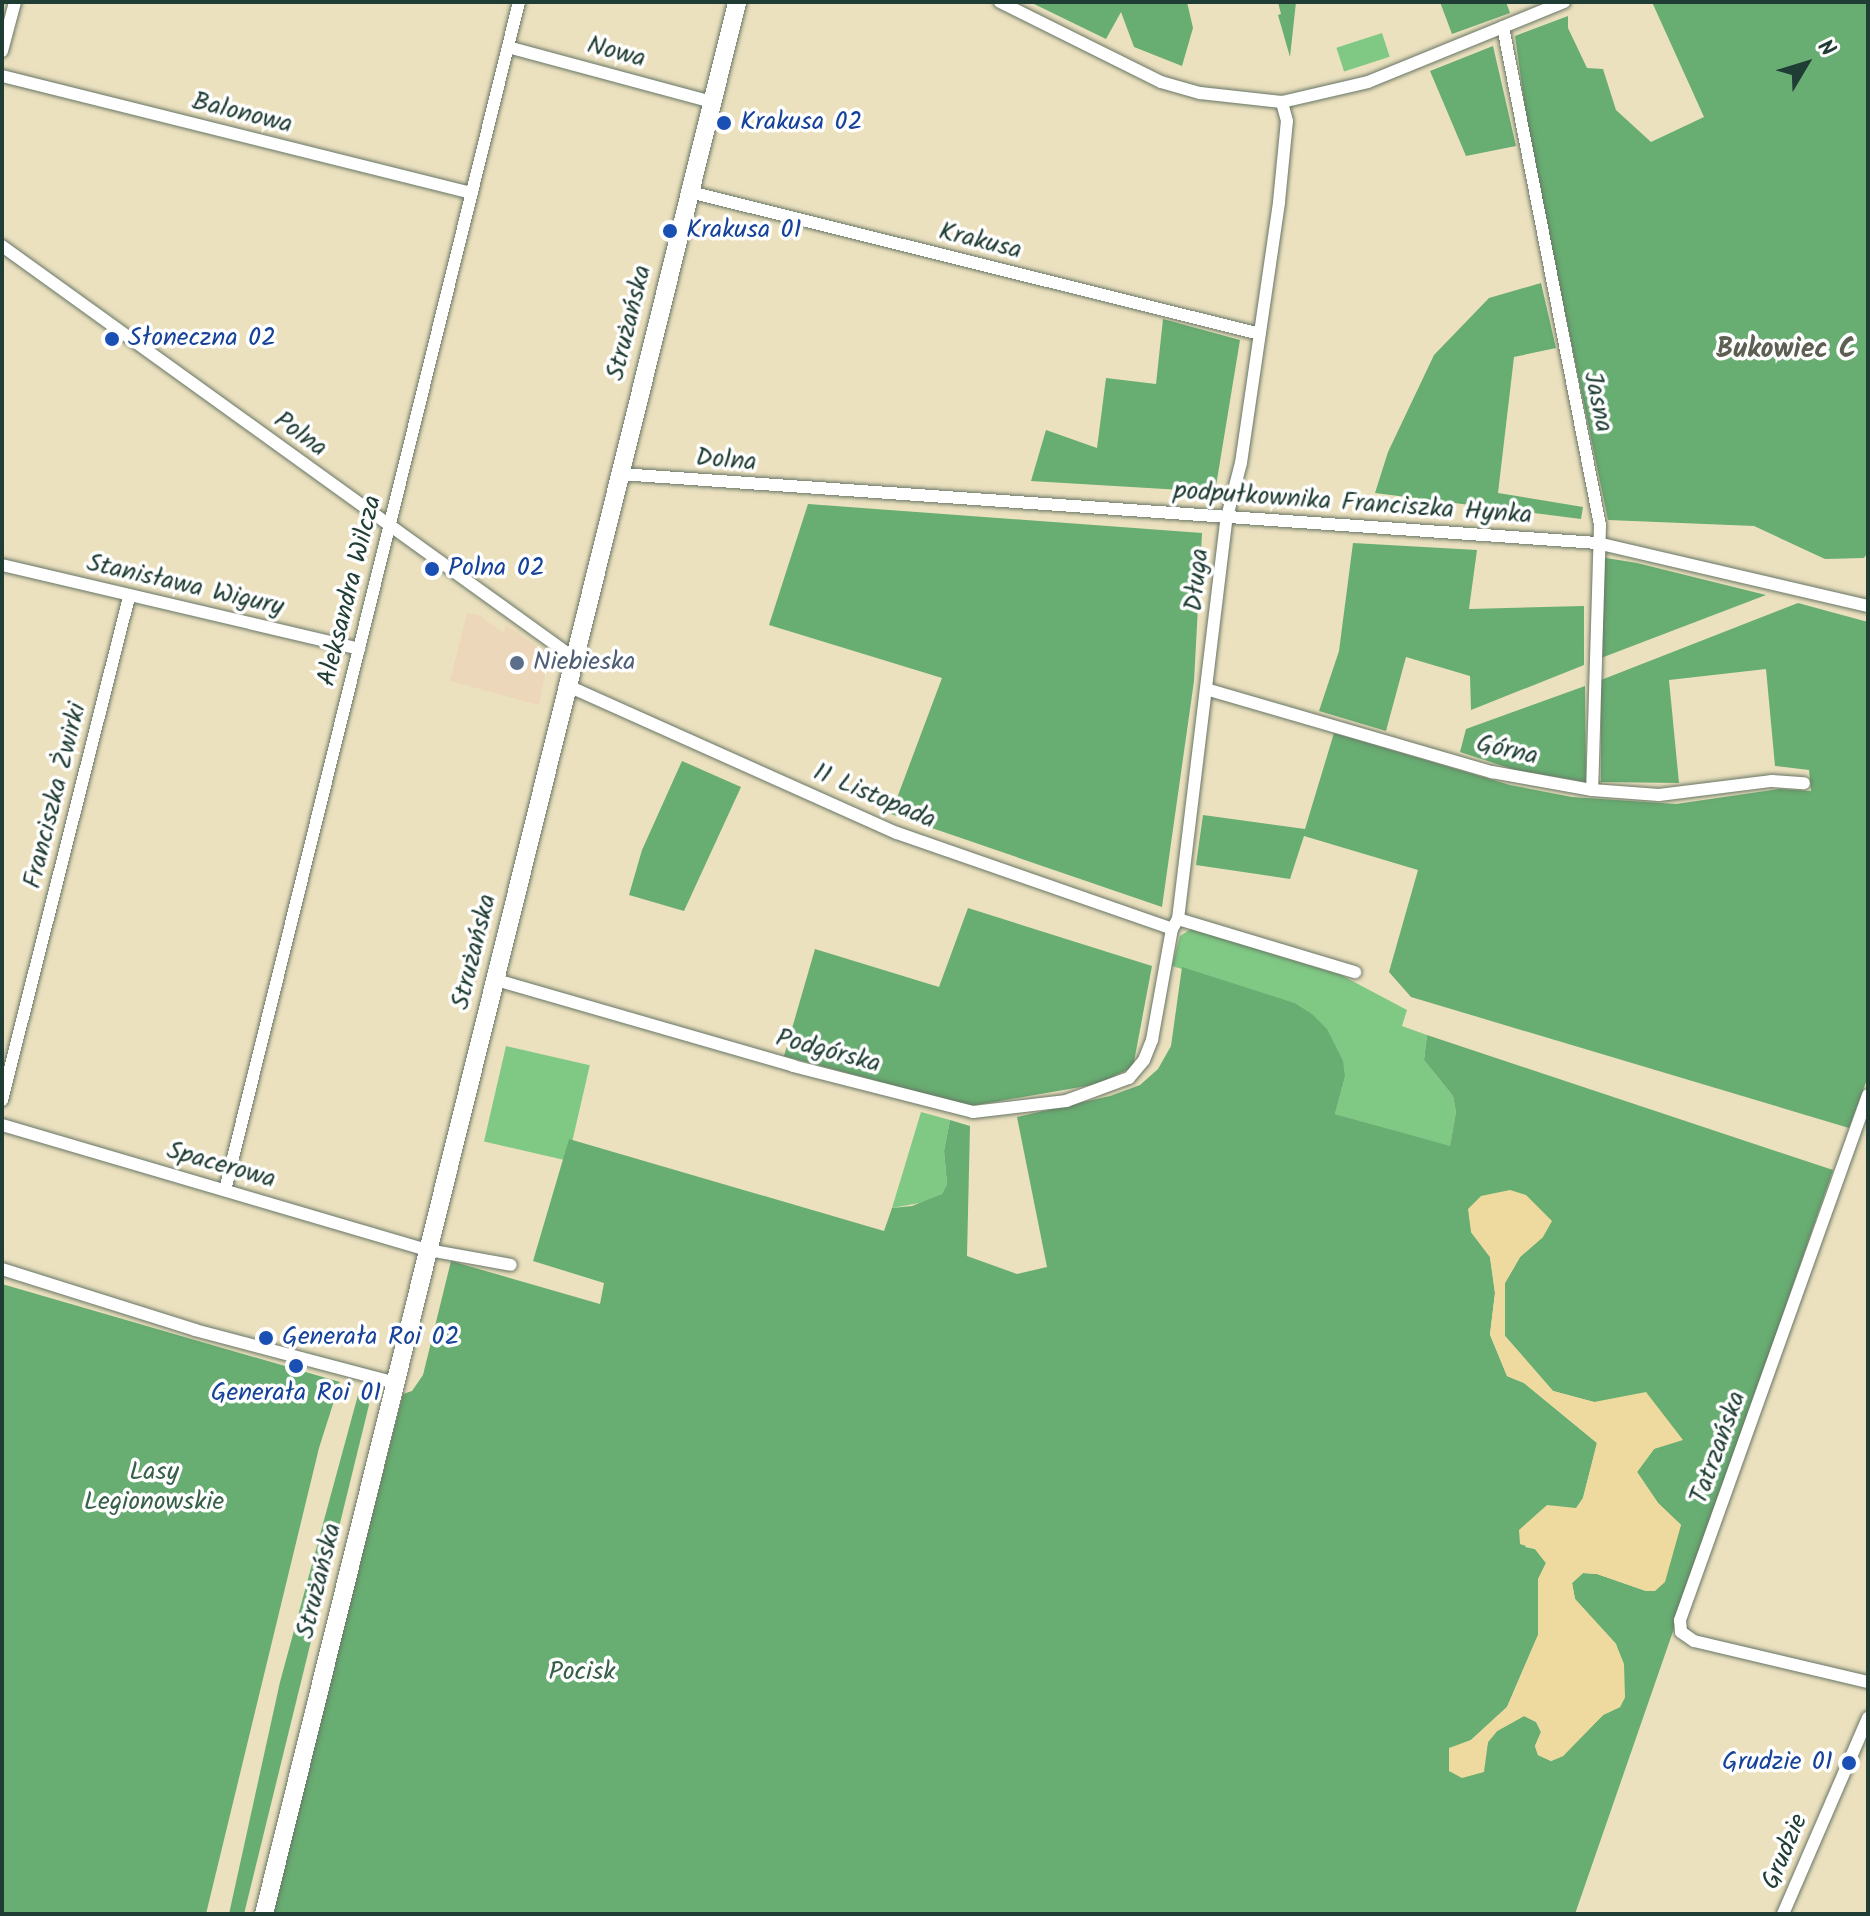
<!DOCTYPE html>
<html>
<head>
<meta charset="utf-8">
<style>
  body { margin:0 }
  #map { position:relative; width:1870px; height:1916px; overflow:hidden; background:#ece1bf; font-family:Kalam,sans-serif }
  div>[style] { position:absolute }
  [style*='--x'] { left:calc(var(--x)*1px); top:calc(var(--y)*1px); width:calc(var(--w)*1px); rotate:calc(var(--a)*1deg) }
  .built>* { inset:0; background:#ecd7ba }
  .green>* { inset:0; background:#80c985; transform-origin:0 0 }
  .forest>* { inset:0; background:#68ad72 }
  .sand>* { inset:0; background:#eeda9e }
  .roads { filter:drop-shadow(0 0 2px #677665) drop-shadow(0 0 2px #677665) }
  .street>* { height:12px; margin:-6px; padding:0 6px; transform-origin:6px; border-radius:6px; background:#fff }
  .secondary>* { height:18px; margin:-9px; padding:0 9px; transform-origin:9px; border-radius:9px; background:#fff }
  .dots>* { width:22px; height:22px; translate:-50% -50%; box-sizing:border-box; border:4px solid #fff; border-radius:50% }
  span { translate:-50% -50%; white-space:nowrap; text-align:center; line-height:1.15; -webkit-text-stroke:7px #fff; paint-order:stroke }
  .street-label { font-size:26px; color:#1f3d34 }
  .transit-label { font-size:26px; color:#164399 }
  .left { translate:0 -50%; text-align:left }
  .right { translate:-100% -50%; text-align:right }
  .service-label { font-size:26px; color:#4e5e75 }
  .park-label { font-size:26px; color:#376048 }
  .neighbourhood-label { font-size:28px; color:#5d5f52; font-weight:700 }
  .frame { position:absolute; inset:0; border:4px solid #1f3d34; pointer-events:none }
  .north { position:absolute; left:1766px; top:24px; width:80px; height:80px; -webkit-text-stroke:6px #fff; paint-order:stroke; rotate:52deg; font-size:22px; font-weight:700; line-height:32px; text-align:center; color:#1f3d34 }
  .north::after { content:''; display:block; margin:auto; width:28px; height:36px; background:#1f3d34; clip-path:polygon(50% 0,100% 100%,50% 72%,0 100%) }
</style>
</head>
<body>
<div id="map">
  <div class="built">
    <i style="clip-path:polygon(467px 613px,479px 615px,503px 633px,506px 625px,549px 655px,539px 705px,450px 681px)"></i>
  </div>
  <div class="green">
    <i style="left:1382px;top:33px;width:25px;height:48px;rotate:72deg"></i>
    <i style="clip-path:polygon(1191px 929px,1341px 975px,1407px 1010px,1402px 1026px,1427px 1035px,1424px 1060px,1453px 1096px,1456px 1112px,1450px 1147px,1335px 1114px,1345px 1077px,1311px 1013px,1295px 1003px,1172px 966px,1180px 936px)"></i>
    <i style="left:506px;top:1046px;width:86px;height:98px;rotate:13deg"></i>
    <i style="clip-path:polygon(921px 1112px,950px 1120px,944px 1151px,947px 1184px,942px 1194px,925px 1202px,892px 1208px)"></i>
  </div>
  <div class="forest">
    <i style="clip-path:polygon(1030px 2px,1187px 2px,1193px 28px,1182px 66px,1134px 47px,1121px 12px,1106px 39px)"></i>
    <i style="clip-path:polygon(1278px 2px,1296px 2px,1290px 57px,1278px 15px,1281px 14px)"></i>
    <i style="clip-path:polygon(1440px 2px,1506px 2px,1510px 13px,1452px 34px)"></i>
    <i style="clip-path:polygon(1652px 2px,1868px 2px,1868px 552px,1864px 558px,1825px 559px,1754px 526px,1608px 520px,1530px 143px,1515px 36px,1568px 16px,1568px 28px,1587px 68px,1603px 69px,1616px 110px,1651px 142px,1704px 117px)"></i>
    <i style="clip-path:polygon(1493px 46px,1516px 146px,1466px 156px,1430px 71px)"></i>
    <i style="clip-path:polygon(1541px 283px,1556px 348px,1514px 357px,1498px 493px,1583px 507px,1581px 519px,1375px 493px,1388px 452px,1434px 355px,1489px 298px)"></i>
    <i style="clip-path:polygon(1163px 319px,1240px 340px,1215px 492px,1031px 481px,1046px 430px,1097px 448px,1106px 378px,1156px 384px)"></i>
    <i style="clip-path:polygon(808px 504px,1202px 533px,1194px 681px,1162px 907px,891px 814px,942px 678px,769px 625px)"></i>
    <i style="clip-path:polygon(1353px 543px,1477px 550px,1469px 609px,1584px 606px,1584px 665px,1471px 710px,1470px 676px,1406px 657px,1386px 731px,1319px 711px,1339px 651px)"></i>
    <i style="clip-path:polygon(1600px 557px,1637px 563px,1766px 595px,1601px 658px)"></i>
    <i style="clip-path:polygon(1798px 603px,1868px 622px,1868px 1077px,1849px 1128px,1411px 997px,1389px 972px,1418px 870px,1304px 836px,1290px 879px,1196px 865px,1203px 815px,1305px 829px,1334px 733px,1510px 785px,1572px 797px,1676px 804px,1779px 789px,1811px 791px,1809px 770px,1775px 766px,1766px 669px,1669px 680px,1679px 783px,1601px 782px,1601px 680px)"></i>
    <i style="clip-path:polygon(1585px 686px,1586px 782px,1515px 770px,1460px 752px,1466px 729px)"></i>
    <i style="clip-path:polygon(682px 761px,741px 787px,684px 911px,629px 895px,642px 850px)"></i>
    <i style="clip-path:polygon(968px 908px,1152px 966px,1133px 1067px,1098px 1084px,971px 1106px,784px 1056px,815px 949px,939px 987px)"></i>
    <i style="clip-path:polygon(evenodd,1182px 967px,1295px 1003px,1311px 1013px,1327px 1029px,1343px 1061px,1345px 1077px,1335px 1114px,1450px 1146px,1456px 1112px,1453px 1096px,1424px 1060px,1427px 1035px,1833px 1170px,1575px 1914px,271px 1914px,403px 1394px,412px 1391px,423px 1375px,451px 1261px,600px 1304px,604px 1283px,533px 1261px,569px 1139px,884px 1231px,892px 1208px,912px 1206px,942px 1194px,947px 1184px,944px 1151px,950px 1120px,970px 1126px,967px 1256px,1017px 1274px,1047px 1267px,1017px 1117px,1110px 1096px,1140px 1085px,1158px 1069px,1171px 1046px,1182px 967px,1471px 1232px,1543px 1237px,1520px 1257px,1505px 1283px,1505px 1336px,1553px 1391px,1594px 1402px,1654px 1449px,1637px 1472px,1658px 1503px,1681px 1525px,1646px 1591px,1597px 1574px,1583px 1573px,1572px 1583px,1575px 1599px,1616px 1644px,1625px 1697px,1620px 1707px,1603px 1715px,1563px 1756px,1551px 1761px,1538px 1755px,1535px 1746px,1541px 1732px,1536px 1722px,1524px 1716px,1497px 1731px,1488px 1742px,1484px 1758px,1449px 1749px,1471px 1740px,1507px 1707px,1538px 1635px,1538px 1580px,1546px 1563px,1535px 1549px,1525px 1547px,1562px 1507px,1576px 1509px,1583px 1498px,1597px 1443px,1524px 1383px,1507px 1376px,1490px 1335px,1495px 1293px,1490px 1257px,1471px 1232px)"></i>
    <i style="clip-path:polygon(2px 1284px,340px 1382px,319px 1448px,206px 1914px,2px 1914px)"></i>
    <i style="clip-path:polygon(358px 1395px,366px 1396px,369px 1405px,244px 1914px,229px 1914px,280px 1682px)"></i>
  </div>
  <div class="sand">
    <i style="clip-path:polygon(1510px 1190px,1526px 1195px,1552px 1221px,1543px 1237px,1520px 1257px,1505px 1283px,1505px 1336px,1553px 1391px,1594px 1402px,1646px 1392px,1683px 1440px,1654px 1449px,1637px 1472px,1658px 1503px,1681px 1525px,1665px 1582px,1655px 1591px,1646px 1591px,1597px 1574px,1583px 1573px,1572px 1583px,1575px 1599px,1616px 1644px,1624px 1664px,1625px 1697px,1620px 1707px,1603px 1715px,1563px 1756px,1551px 1761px,1538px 1755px,1535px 1746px,1541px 1732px,1537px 1722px,1524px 1716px,1497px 1731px,1488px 1742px,1484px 1772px,1462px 1778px,1449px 1771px,1449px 1748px,1471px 1740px,1507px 1707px,1538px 1635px,1538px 1579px,1546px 1563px,1535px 1549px,1520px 1544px,1519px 1530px,1547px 1505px,1576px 1508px,1583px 1498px,1597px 1443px,1524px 1383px,1507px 1376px,1490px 1334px,1495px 1293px,1490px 1257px,1471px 1232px,1468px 1209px,1481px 1196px)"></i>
  </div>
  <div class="roads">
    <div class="street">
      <i style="--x:1000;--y:2;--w:180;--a:26.4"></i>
      <i style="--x:1161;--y:82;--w:41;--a:15.8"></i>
      <i style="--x:1200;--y:93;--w:82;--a:6.3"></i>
      <i style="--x:1282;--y:102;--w:88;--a:-13.1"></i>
      <i style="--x:1368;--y:82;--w:212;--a:-22.2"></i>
      <i style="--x:1503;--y:27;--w:507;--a:78.98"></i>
      <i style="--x:1600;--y:525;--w:265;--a:91.7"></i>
      <i style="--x:508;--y:47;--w:211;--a:15.1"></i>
      <i style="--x:2;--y:51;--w:51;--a:-75.1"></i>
      <i style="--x:2;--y:76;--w:484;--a:14"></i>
      <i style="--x:690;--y:192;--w:587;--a:13.99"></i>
      <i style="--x:2;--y:246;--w:705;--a:35.76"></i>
      <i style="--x:620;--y:474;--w:979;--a:4.04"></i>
      <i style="--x:1597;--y:543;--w:278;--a:13.1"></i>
      <i style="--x:2;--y:565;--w:367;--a:13.2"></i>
      <i style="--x:568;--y:686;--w:360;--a:24.1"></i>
      <i style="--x:897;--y:833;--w:291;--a:19.2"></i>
      <i style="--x:1209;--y:690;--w:295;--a:16.2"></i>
      <i style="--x:1492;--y:772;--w:102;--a:10.2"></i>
      <i style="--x:1592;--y:790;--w:67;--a:4.3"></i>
      <i style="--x:1659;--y:795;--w:114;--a:-7.1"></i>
      <i style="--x:1772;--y:781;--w:32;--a:4"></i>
      <i style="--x:1178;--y:919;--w:185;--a:16.7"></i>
      <i style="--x:496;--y:980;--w:309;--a:16.1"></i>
      <i style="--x:793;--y:1066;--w:186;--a:14.3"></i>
      <i style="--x:973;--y:1112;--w:94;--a:-6.7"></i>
      <i style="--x:1066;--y:1101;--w:67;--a:-20.1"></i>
      <i style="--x:1129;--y:1078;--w:23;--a:-50"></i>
      <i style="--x:1144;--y:1060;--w:22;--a:-68"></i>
      <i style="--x:1152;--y:1040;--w:113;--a:-79.8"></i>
      <i style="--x:1172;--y:929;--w:12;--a:-59"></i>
      <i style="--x:1178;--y:919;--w:405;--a:-83.1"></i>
      <i style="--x:1227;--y:517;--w:56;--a:-75.5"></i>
      <i style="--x:1241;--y:463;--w:264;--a:-81.7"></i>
      <i style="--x:1279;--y:202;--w:81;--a:-84.4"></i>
      <i style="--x:1287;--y:121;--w:20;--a:-105"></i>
      <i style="--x:1868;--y:1095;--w:558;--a:109.7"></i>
      <i style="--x:1680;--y:1620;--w:12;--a:85"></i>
      <i style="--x:1681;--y:1632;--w:16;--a:35"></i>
      <i style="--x:1694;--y:1641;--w:179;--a:13.3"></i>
      <i style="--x:2;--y:1100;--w:519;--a:-75.83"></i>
      <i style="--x:2;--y:1125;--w:444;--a:16.4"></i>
      <i style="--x:428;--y:1250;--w:84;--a:10.2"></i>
      <i style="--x:225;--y:1190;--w:1224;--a:-76.1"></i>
      <i style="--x:2;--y:1269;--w:202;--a:17.5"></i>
      <i style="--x:195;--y:1330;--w:208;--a:14.8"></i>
      <i style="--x:1783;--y:1914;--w:214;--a:-66.6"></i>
    </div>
    <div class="secondary">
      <i style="--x:264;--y:1914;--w:1970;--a:-76.1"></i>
    </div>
  </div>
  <div class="dots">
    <i style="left:724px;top:123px;background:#1a4fb4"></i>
    <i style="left:670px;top:231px;background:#1a4fb4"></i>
    <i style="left:112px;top:339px;background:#1a4fb4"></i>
    <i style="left:432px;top:569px;background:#1a4fb4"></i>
    <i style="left:517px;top:663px;background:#5c6f8a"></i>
    <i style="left:266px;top:1338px;background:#1a4fb4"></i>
    <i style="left:296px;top:1366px;background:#1a4fb4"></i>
    <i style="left:1849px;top:1763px;background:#1a4fb4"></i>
  </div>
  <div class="street-label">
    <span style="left:616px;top:53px;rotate:15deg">Nowa</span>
    <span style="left:242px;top:114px;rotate:14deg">Balonowa</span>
    <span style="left:980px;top:242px;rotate:14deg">Krakusa</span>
    <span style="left:630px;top:323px;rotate:-76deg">Strużańska</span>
    <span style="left:1597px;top:402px;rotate:78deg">Jasna</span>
    <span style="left:300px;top:435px;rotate:36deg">Polna</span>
    <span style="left:726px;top:461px;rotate:5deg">Dolna</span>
    <span style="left:1353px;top:504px;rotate:4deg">podpułkownika Franciszka Hynka</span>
    <span style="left:1198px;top:580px;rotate:-84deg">Długa</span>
    <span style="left:185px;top:586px;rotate:13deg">Stanisława Wigury</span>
    <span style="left:351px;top:591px;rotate:-76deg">Aleksandra Wilcza</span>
    <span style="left:1507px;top:751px;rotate:13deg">Górna</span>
    <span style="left:56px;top:796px;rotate:-76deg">Franciszka Żwirki</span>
    <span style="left:874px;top:797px;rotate:23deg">11 Listopada</span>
    <span style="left:475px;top:952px;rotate:-76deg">Strużańska</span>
    <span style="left:828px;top:1052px;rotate:15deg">Podgórska</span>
    <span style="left:221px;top:1166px;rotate:16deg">Spacerowa</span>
    <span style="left:1719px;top:1448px;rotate:-70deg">Tatrzańska</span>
    <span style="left:320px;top:1581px;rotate:-76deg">Strużańska</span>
    <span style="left:1786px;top:1852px;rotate:-67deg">Grudzie</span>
  </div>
  <div class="transit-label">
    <span class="left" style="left:740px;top:123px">Krakusa 02</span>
    <span class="left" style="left:686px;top:231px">Krakusa 01</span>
    <span class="left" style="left:128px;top:339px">Słoneczna 02</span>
    <span class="left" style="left:448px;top:569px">Polna 02</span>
    <span class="left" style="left:282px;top:1338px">Generała Roi 02</span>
    <span style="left:296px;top:1394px">Generała Roi 01</span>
    <span class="right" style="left:1833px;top:1763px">Grudzie 01</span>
  </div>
  <div class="service-label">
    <span class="left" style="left:533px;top:663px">Niebieska</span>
  </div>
  <div class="park-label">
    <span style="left:154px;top:1488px">Lasy<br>Legionowskie</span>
    <span style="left:582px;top:1673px">Pocisk</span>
  </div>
  <div class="neighbourhood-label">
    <span style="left:1786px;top:350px">Bukowiec C</span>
  </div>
  <div class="frame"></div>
  <div class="north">N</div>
</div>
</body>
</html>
